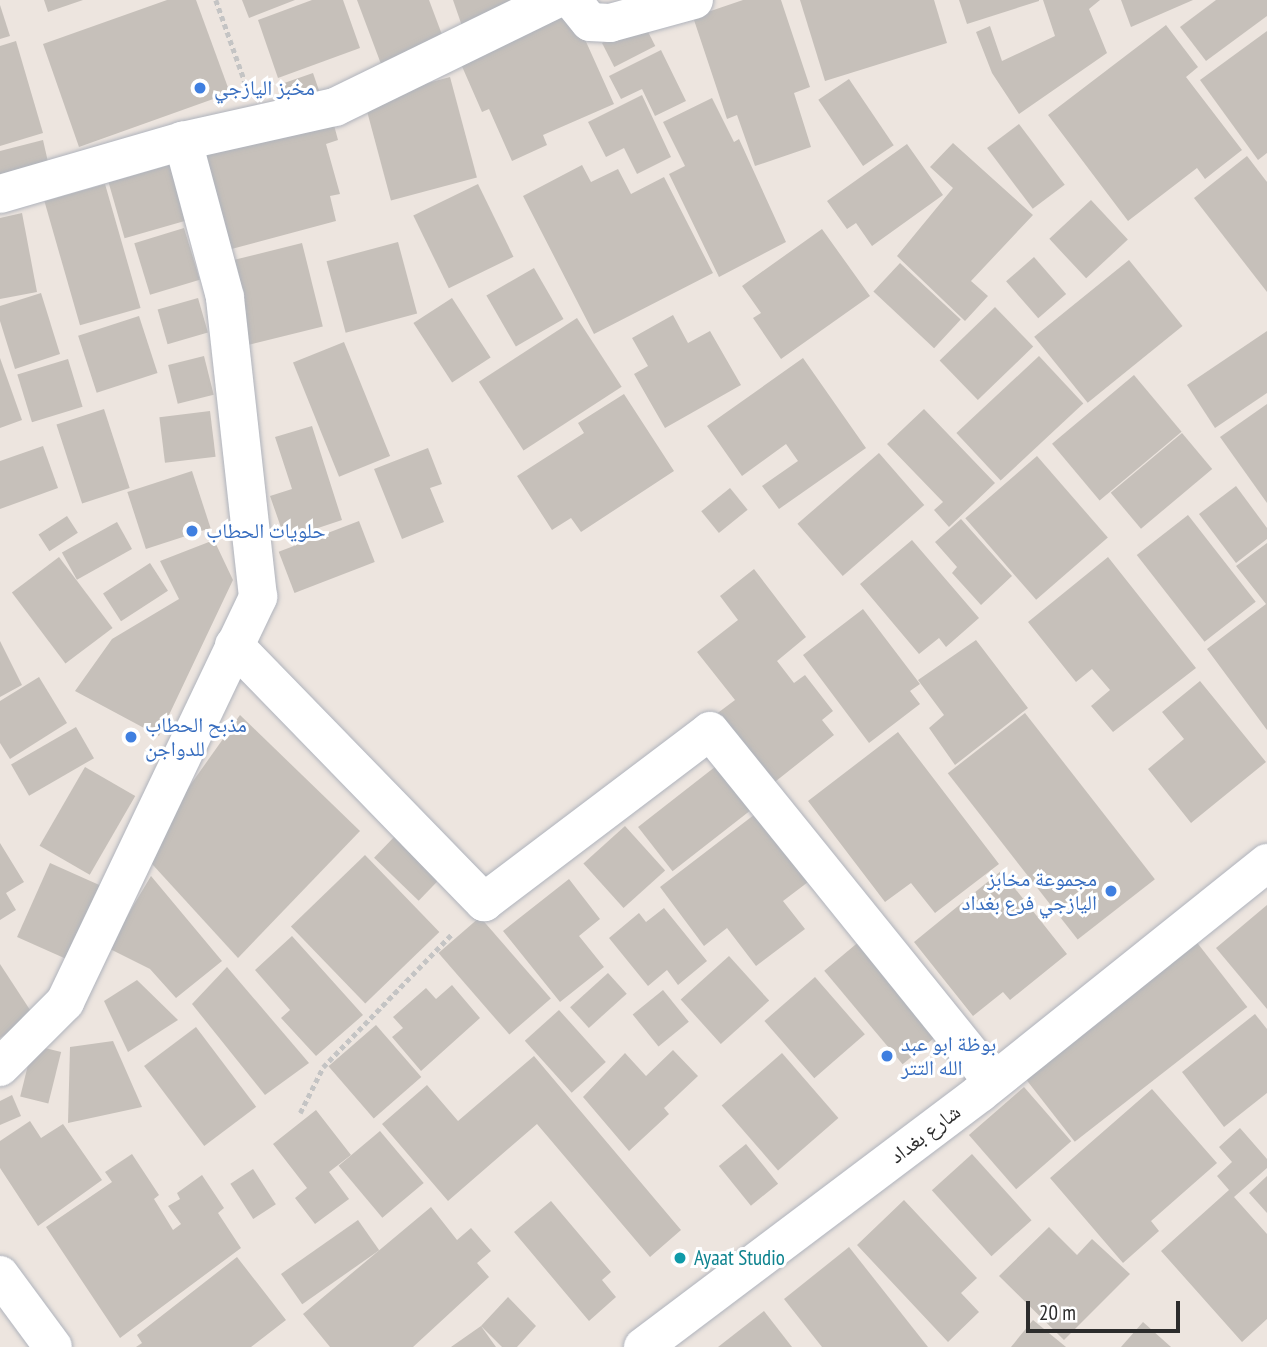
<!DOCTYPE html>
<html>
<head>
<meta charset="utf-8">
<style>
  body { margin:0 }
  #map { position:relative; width:1267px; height:1347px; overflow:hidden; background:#ede5df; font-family:"PT Sans Narrow","Noto Naskh Arabic",sans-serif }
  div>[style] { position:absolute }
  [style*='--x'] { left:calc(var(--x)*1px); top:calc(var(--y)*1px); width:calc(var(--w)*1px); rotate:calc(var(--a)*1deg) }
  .building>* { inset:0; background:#c6c0ba; transform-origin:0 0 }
  .path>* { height:4.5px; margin-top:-2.25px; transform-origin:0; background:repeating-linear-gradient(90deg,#c4c4c4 0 5px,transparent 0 8.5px) }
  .roads { filter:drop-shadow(0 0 2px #afb3bc) drop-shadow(0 0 2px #afb3bc) }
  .minor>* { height:38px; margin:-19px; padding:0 19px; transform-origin:19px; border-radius:19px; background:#fff }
  .secondary>* { height:38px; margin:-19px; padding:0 19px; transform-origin:19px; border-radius:19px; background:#fff }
  .dots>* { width:19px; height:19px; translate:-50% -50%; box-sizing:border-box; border:4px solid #fff; border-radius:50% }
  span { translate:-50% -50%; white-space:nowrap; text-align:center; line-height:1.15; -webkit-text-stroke:6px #fff; paint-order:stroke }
  .shop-label { font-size:21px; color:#366cbe }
  .left { translate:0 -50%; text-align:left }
  .right { translate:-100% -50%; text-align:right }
  .street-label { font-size:21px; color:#2c2c2c }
  .culture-label { font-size:21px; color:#0d838f }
  .scale { position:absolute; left:1026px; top:1301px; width:154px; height:32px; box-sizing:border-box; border:4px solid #2c2c2c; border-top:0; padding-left:9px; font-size:21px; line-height:24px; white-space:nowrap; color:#2c2c2c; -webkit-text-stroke:5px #fff; paint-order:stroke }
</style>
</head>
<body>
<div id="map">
  <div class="building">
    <i style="clip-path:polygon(44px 0,83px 0,48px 12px)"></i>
    <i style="clip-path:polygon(167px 0,196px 0,230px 93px,79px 147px,43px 44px)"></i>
    <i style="clip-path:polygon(242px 0,295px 0,249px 18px)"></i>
    <i style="clip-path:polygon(312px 0,343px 0,360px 48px,278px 78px,258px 20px)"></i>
    <i style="clip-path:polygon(357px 0,429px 0,444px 40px,381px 64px)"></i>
    <i style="clip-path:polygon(453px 0,522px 0,462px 26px)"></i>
    <i style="clip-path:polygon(743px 0,781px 0,810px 87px,794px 93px,811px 147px,755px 166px,737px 115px,727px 119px,693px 17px)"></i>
    <i style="clip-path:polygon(800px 0,934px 0,947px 43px,825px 81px)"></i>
    <i style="clip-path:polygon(959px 0,1039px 0,1039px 1px,967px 24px)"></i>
    <i style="clip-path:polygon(1043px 0,1100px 0,1089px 9px,1107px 53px,1019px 114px,992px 73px,976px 32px,990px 26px,1002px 61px,1055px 36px)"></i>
    <i style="clip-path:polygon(1121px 0,1193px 0,1131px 27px)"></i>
    <i style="clip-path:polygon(1216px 0,1267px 0,1267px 16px,1206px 61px,1180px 27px)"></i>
    <i style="clip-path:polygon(0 5px,10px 36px,0 39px)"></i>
    <i style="clip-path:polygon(570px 6px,614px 104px,543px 135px,547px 145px,512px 161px,489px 109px,482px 112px,457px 55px)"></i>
    <i style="left:643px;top:22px;width:27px;height:46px;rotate:63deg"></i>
    <i style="clip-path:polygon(1166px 25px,1198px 67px,1186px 77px,1242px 150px,1205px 179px,1197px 168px,1128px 221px,1048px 115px)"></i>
    <i style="clip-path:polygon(1267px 31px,1267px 153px,1258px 160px,1200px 80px)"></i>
    <i style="clip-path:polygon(16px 41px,43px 133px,0 146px,0 46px)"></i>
    <i style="clip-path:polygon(661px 50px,686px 101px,655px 116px,642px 89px,621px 99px,609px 76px)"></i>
    <i style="left:313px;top:73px;width:24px;height:32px;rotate:71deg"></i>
    <i style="left:450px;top:77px;width:104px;height:89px;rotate:75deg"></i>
    <i style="left:849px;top:79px;width:80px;height:37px;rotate:56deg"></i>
    <i style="clip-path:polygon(642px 95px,671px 157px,637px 174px,624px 148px,606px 157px,588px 122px)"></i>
    <i style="clip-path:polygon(712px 98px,734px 142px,739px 139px,786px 242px,719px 277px,669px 174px,685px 166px,663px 122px)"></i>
    <i style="clip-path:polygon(331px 114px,338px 140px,326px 144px,340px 194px,330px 196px,336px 221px,224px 251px,197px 150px)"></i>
    <i style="left:1019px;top:124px;width:76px;height:40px;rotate:53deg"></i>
    <i style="clip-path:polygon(43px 140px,48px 162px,0 175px,0 151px)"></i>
    <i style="clip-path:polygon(953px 143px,1033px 215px,971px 281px,988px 296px,965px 321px,897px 256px,953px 188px,930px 167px)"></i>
    <i style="clip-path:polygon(907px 144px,943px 195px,872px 246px,856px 223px,847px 229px,827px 201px)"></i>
    <i style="clip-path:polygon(1247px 156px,1267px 182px,1267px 292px,1194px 198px)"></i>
    <i style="left:173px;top:164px;width:58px;height:67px;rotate:74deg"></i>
    <i style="clip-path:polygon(582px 165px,591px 182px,618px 169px,631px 194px,664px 177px,713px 273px,594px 334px,523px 196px)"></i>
    <i style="left:105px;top:184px;width:129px;height:63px;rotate:74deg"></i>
    <i style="left:478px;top:184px;width:81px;height:72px;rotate:64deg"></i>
    <i style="left:1091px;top:200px;width:54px;height:57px;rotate:47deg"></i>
    <i style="clip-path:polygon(22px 213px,37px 292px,0 299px,0 218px)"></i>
    <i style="left:184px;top:228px;width:54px;height:52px;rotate:73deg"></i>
    <i style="clip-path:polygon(822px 229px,870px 296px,781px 359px,753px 318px,761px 313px,742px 286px)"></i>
    <i style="left:398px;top:242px;width:74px;height:74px;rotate:75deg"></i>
    <i style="left:302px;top:243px;width:86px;height:81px;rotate:76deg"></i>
    <i style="left:1034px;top:257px;width:49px;height:37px;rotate:49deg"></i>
    <i style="left:1129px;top:260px;width:85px;height:122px;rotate:51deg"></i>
    <i style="left:900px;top:263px;width:83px;height:39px;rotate:43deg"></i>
    <i style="left:534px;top:268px;width:59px;height:55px;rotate:60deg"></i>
    <i style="clip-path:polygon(41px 293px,60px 354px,15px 369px,0 321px,0 306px)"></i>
    <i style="left:198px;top:298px;width:36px;height:42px;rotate:74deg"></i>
    <i style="left:452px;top:298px;width:71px;height:46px;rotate:57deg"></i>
    <i style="left:995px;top:307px;width:55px;height:77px;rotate:46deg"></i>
    <i style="clip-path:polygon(673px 315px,688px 343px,710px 331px,741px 385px,665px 428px,634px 374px,648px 366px,632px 338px)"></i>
    <i style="left:139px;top:316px;width:60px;height:64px;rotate:72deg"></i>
    <i style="left:577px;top:318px;width:82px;height:117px;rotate:57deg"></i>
    <i style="clip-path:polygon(1267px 331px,1267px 393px,1215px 428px,1187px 385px)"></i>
    <i style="left:344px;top:342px;width:123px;height:55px;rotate:68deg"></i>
    <i style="left:204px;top:356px;width:40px;height:37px;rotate:76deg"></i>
    <i style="left:1039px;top:356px;width:65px;height:113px;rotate:47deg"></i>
    <i style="clip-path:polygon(0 358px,22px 420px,0 428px)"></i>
    <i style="clip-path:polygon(803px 358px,866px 448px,779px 509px,762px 486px,798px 461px,786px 444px,742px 476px,707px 426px)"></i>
    <i style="left:68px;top:359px;width:50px;height:53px;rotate:73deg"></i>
    <i style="left:1134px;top:375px;width:74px;height:107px;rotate:50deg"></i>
    <i style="clip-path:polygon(624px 394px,674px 471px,581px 532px,571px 518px,552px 530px,517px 476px,584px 433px,578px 423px)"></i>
    <i style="clip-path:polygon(1267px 404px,1267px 503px,1220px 437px)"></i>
    <i style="left:104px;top:409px;width:83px;height:50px;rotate:72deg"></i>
    <i style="clip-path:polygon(924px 409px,995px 483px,949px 527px,934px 510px,943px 502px,887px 444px)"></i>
    <i style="left:210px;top:411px;width:46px;height:51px;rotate:83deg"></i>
    <i style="clip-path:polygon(312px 426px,342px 520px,285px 539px,270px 496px,292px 489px,275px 437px)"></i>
    <i style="left:1182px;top:433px;width:47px;height:93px;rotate:50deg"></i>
    <i style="clip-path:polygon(43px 446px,58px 488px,0 509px,0 461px)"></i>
    <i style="clip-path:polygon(428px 448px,442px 484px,430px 488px,444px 522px,402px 539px,374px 469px)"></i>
    <i style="left:879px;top:453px;width:69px;height:108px;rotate:49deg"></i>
    <i style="left:1037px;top:456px;width:108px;height:95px;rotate:49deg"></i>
    <i style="left:192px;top:471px;width:60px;height:68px;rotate:72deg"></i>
    <i style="clip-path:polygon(1236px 486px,1267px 528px,1267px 539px,1236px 563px,1199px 514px)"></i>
    <i style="left:730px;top:488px;width:28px;height:37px;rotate:51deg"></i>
    <i style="left:1188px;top:515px;width:110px;height:65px;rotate:52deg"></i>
    <i style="left:67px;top:516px;width:20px;height:34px;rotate:57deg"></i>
    <i style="clip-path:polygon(961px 519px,1012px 576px,981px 605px,952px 573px,957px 567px,935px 542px)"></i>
    <i style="left:359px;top:521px;width:44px;height:86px;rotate:69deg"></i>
    <i style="left:117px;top:522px;width:31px;height:63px;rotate:61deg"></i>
    <i style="clip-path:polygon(214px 540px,233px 580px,159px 736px,75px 691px,112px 639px,179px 599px,160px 561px)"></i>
    <i style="clip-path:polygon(912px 540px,979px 618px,946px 647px,939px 638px,919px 654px,860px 584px)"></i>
    <i style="clip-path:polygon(1267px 543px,1267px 730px,1207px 649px,1266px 604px,1236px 566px)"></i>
    <i style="left:59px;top:557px;width:89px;height:59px;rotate:53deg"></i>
    <i style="clip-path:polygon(1108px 557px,1196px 668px,1113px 732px,1091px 706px,1110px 690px,1092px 669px,1076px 682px,1028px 622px)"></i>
    <i style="left:150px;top:563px;width:33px;height:56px;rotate:57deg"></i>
    <i style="clip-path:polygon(754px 569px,806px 637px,777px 661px,794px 683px,805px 675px,833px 711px,822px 720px,834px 735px,766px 789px,711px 718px,735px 700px,697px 652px,738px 620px,720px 596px)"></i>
    <i style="clip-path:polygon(863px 609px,920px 684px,910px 691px,920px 704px,869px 743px,803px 655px)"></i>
    <i style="clip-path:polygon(976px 640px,1028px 708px,955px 765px,929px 728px,944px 715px,918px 680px)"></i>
    <i style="clip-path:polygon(0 641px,22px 685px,0 697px)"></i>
    <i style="clip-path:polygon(39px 677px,67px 723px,10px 759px,0 743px,0 701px)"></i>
    <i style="clip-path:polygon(1200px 681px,1266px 762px,1191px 823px,1148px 769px,1184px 739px,1162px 712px)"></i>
    <i style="left:1025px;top:713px;width:211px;height:98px;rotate:52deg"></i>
    <i style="clip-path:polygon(240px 715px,360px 831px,238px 958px,142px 853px)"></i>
    <i style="left:76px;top:727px;width:36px;height:75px;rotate:60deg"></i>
    <i style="clip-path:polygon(898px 732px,999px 864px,935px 913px,911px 883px,885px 902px,808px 801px)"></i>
    <i style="left:720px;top:763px;width:56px;height:104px;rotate:52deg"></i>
    <i style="left:85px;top:767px;width:58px;height:91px;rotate:30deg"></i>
    <i style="clip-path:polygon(763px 808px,816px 876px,783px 901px,805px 929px,756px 966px,727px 928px,704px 946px,660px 887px)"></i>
    <i style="left:625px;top:826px;width:60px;height:56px;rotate:48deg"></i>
    <i style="left:397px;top:834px;width:62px;height:33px;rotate:44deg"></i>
    <i style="clip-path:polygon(0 843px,24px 882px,6px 893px,16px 910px,0 920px)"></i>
    <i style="left:365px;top:855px;width:107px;height:103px;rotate:46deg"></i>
    <i style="left:50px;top:863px;width:57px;height:81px;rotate:24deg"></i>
    <i style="clip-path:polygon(1001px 871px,1067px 954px,1010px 1000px,1003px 992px,973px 1016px,914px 942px)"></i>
    <i style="clip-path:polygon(151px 876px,222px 961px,176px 998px,150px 969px,108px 948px)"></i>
    <i style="clip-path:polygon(569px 879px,600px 919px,579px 936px,604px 967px,560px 1002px,503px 931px)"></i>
    <i style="clip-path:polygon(1267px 905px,1267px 1009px,1216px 948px)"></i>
    <i style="clip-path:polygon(664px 908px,707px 961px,678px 985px,667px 970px,648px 986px,609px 938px,639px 913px,646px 922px)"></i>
    <i style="left:480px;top:917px;width:108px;height:55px;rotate:49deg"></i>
    <i style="clip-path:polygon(292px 936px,363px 1015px,316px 1056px,281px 1018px,290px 1010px,255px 970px)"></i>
    <i style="left:861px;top:940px;width:122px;height:48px;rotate:50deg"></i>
    <i style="left:1195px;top:940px;width:85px;height:219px;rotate:52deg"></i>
    <i style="left:729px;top:956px;width:60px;height:65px;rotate:48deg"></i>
    <i style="clip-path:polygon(0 964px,34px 1016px,0 1038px)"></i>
    <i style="clip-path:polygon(227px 967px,309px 1063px,265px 1095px,192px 1004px)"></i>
    <i style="left:608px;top:973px;width:28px;height:51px;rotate:48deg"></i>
    <i style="left:815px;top:977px;width:76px;height:67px;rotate:49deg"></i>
    <i style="clip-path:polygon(137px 980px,178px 1020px,128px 1052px,104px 1001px)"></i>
    <i style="clip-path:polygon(452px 985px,480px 1018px,421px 1071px,392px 1037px,403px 1028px,393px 1017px,426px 988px,436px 999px)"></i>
    <i style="left:663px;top:990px;width:41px;height:39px;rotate:51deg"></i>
    <i style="left:559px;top:1010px;width:70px;height:46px;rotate:48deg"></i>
    <i style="clip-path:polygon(1255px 1014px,1267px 1029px,1267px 1093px,1224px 1127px,1182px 1072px)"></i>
    <i style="left:376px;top:1025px;width:69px;height:63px;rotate:49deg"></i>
    <i style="left:196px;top:1027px;width:100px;height:65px;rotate:53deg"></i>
    <i style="clip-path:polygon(113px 1041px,142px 1107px,68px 1123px,70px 1047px)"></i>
    <i style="left:33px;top:1045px;width:29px;height:53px;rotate:14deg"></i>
    <i style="clip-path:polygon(673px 1050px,698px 1076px,664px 1108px,669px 1114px,629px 1151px,583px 1097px,625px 1053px,646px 1076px)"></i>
    <i style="left:782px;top:1053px;width:86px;height:80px;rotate:49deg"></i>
    <i style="clip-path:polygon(534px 1056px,681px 1230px,650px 1257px,537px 1124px,448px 1201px,382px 1124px,427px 1085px,458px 1121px)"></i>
    <i style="left:1024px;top:1087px;width:72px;height:73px;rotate:49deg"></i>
    <i style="clip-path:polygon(1152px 1089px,1217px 1163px,1151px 1221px,1159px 1231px,1123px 1263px,1050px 1178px)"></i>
    <i style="clip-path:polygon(12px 1095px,21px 1116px,0 1125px,0 1101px)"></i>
    <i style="clip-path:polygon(316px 1110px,351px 1155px,329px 1172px,349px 1199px,315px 1224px,295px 1198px,307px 1188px,273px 1144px)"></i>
    <i style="clip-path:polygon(30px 1121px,41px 1138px,63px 1124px,102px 1180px,38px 1226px,0 1168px,0 1141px)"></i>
    <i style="clip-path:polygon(1240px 1128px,1267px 1159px,1267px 1168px,1234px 1197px,1267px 1234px,1267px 1319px,1242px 1342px,1161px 1251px,1229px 1190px,1217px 1176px,1232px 1162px,1219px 1147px)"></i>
    <i style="left:380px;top:1131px;width:68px;height:54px;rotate:50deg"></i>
    <i style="left:746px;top:1144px;width:51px;height:35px;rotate:51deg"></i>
    <i style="clip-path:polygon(132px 1154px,159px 1195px,154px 1199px,173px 1230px,181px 1224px,168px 1206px,180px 1199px,177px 1193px,202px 1175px,224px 1208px,218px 1213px,241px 1248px,120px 1338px,46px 1227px,112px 1182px,105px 1172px)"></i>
    <i style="left:972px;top:1154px;width:89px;height:54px;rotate:48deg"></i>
    <i style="left:253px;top:1169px;width:42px;height:27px;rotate:57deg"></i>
    <i style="clip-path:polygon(1267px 1176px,1267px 1213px,1249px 1193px)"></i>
    <i style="clip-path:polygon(904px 1200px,977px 1278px,961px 1293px,979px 1312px,948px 1342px,857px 1245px)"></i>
    <i style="clip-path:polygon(551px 1201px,611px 1272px,602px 1280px,616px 1297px,589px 1321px,514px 1232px)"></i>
    <i style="clip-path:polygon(431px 1207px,457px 1240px,471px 1228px,491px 1251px,477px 1263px,489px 1277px,413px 1347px,330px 1347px,303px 1314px)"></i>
    <i style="left:358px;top:1220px;width:37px;height:94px;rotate:55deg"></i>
    <i style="clip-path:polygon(1049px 1227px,1077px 1255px,1092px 1239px,1130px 1274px,1064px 1340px,999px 1276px)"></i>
    <i style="clip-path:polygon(849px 1247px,928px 1347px,822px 1347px,784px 1299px)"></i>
    <i style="clip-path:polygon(237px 1257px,286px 1320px,251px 1347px,136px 1347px,142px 1343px,137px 1335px)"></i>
    <i style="clip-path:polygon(508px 1297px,536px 1326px,517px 1347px,502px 1347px,481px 1326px,496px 1347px,451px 1347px,481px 1326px)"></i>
    <i style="clip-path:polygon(764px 1311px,792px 1347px,718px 1347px)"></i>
    <i style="clip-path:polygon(1033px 1320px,1066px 1347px,1011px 1347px)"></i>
    <i style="clip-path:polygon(1143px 1322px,1171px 1347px,1121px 1347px)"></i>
  </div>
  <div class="path">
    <i style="--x:216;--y:0;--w:87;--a:70.5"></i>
    <i style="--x:300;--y:1113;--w:51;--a:-63.4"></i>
    <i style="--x:323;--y:1067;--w:184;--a:-45.9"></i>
  </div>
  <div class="roads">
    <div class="minor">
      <i style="--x:572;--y:0;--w:28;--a:51"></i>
      <i style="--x:590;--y:22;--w:20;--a:3"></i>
      <i style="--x:610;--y:23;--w:87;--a:-15.3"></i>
      <i style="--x:0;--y:194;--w:191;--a:-16.2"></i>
      <i style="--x:183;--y:141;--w:156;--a:-12.6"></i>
      <i style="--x:335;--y:107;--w:244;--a:-26"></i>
      <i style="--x:234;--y:645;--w:359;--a:45.8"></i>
      <i style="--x:484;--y:902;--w:283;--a:-37.1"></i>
      <i style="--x:710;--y:731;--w:449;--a:51.1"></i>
      <i style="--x:0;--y:1067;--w:92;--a:-45"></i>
      <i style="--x:65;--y:1002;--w:449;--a:-64.5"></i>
      <i style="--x:258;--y:597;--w:302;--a:-96.3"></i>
      <i style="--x:225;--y:297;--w:162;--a:-105.1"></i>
      <i style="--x:0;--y:1275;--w:89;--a:53.6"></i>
    </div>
    <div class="secondary">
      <i style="--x:643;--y:1347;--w:422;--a:-37"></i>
      <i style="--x:980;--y:1093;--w:368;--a:-38.7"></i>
    </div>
  </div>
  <div class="dots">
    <i style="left:200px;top:88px;background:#3f7fe0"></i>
    <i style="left:192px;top:531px;background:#3f7fe0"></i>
    <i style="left:131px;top:737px;background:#3f7fe0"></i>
    <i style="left:1111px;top:891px;background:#3f7fe0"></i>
    <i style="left:887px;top:1056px;background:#3f7fe0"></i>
    <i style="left:680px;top:1258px;background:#0f9aa8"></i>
  </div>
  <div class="shop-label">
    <span class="left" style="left:214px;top:88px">مخبز اليازجي</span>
    <span class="left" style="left:206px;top:531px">حلويات الحطاب</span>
    <span class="left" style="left:145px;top:737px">مذبح الحطاب<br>للدواجن</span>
    <span class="right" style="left:1097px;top:891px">مجموعة مخابز<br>اليازجي فرع بغداد</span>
    <span class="left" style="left:901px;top:1056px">بوظة ابو عبد<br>الله التتر</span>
  </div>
  <div class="street-label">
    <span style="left:925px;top:1134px;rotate:-37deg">شارع بغداد</span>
  </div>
  <div class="culture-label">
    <span class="left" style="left:694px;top:1258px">Ayaat Studio</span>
  </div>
  <div class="scale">20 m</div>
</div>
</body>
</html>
